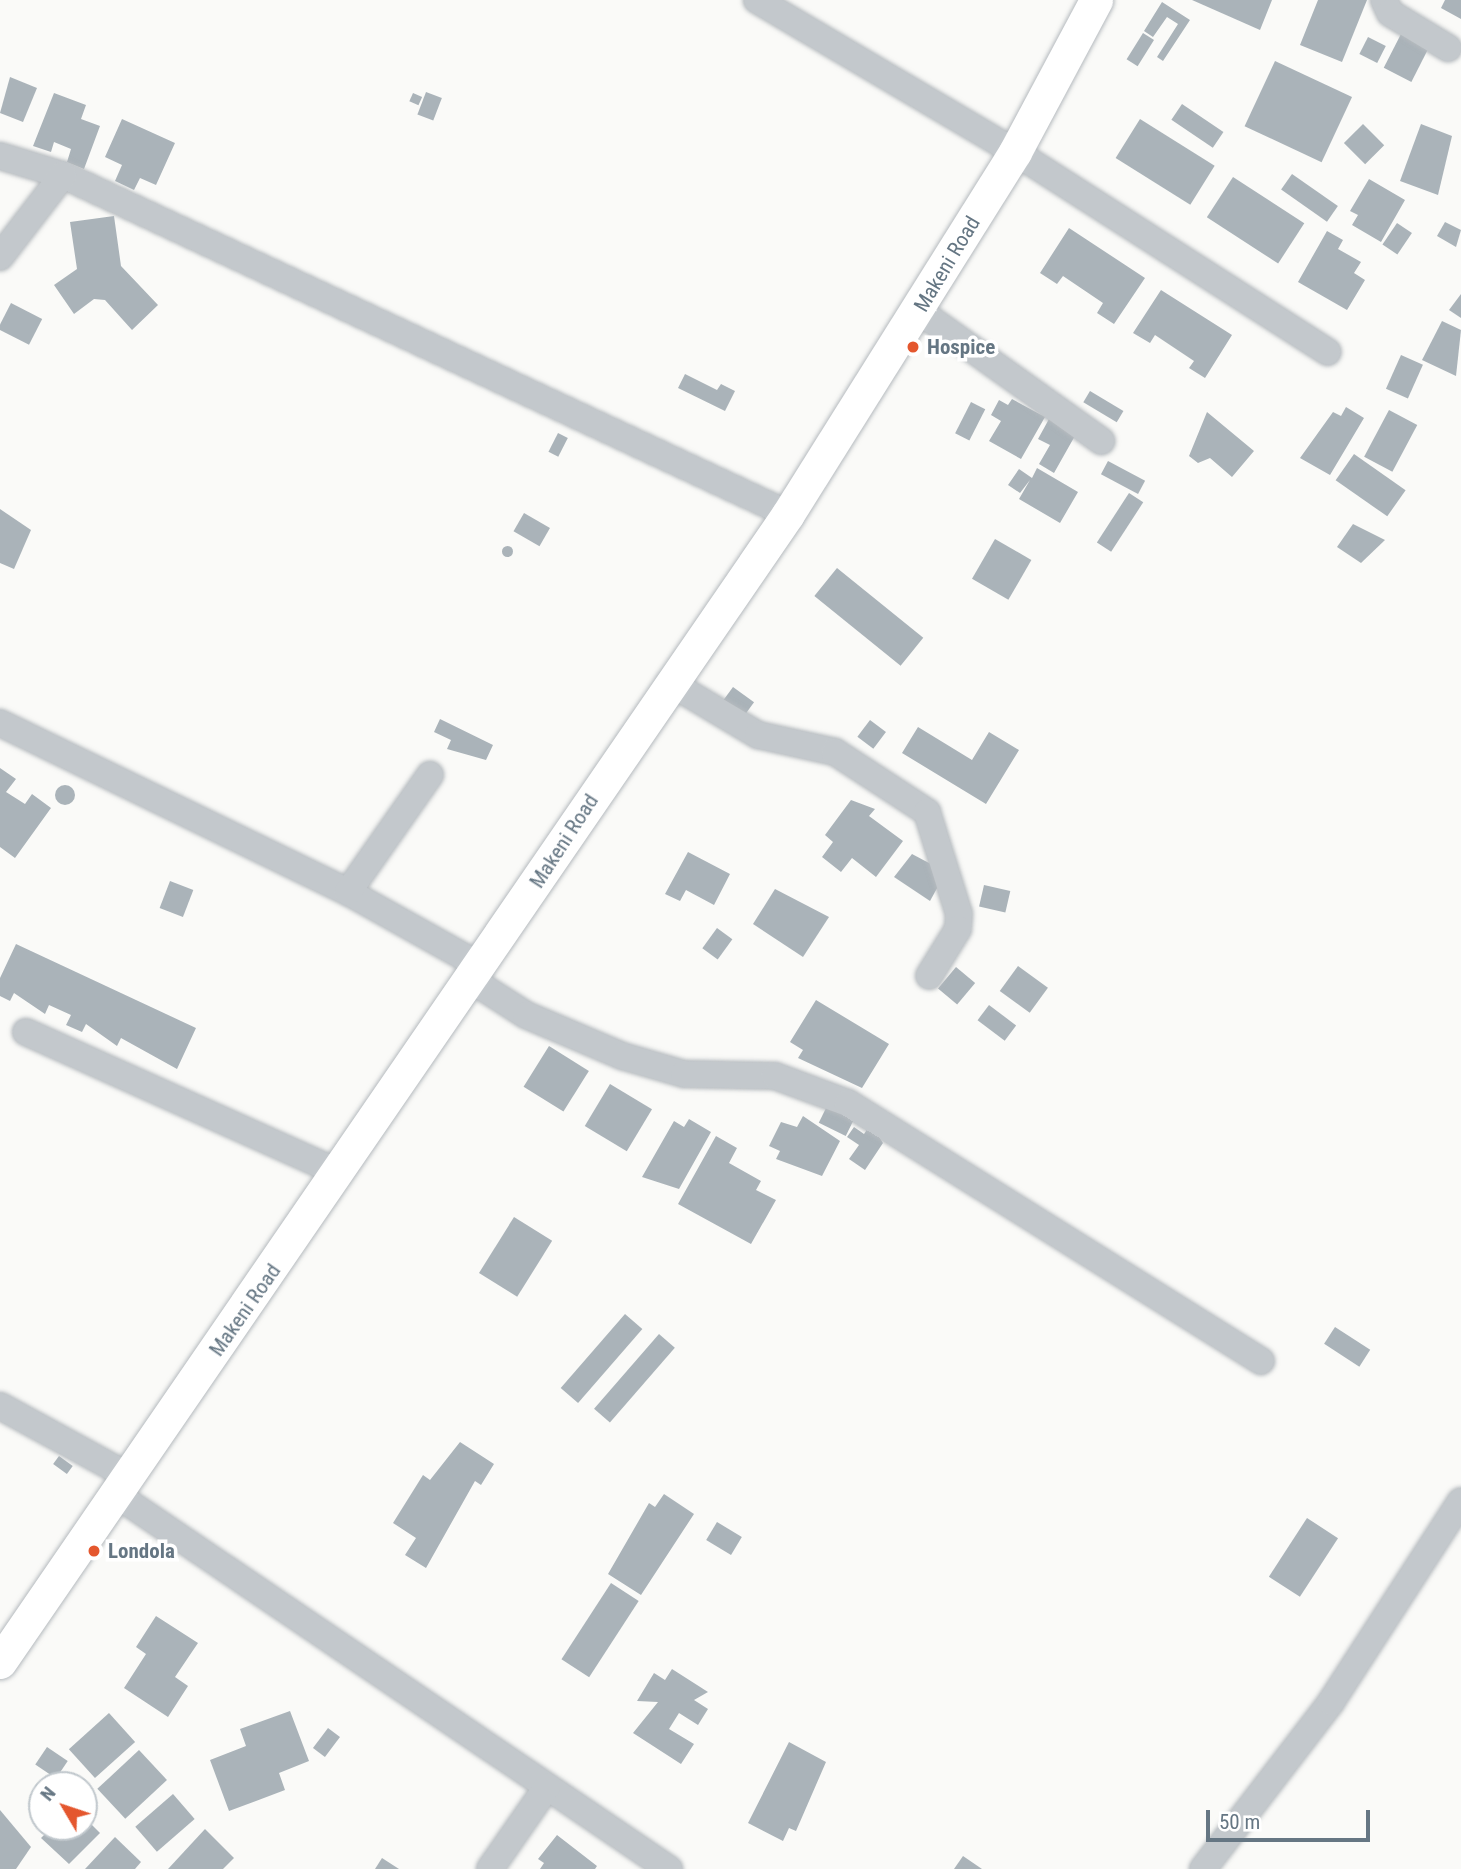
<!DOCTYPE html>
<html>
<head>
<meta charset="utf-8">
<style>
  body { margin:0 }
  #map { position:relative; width:1461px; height:1869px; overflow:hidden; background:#fafaf8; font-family:"Roboto Condensed",sans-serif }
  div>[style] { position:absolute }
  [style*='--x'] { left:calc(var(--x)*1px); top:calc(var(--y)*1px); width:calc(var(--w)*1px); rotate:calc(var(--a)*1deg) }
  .building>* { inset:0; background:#aab3b9; transform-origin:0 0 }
  .round { border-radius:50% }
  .roads { filter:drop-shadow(0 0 2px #b5babe) drop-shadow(0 0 2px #b5babe) }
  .minor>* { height:26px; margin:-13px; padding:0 13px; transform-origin:13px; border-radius:13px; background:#c3c8cc }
  .major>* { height:33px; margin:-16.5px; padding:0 16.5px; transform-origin:16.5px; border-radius:16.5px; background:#fff }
  .dots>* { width:19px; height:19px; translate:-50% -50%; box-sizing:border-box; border:4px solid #fff; border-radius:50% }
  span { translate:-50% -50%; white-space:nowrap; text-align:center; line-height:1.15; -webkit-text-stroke:7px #fff; paint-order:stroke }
  .street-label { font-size:21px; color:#657683 }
  .poi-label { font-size:21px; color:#657683; font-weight:700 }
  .left { translate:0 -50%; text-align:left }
  .north { position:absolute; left:28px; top:1771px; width:70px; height:70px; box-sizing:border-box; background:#fff; border:2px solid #c1c8cd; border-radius:50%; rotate:309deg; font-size:19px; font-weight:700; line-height:28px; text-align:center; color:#657683 }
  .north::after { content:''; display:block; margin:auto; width:24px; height:32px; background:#e4572e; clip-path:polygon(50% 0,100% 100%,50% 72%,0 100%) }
  .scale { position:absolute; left:1206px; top:1810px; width:164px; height:32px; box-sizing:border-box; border:4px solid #657683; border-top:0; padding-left:9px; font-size:21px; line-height:24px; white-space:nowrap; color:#657683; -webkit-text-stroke:5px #fff; paint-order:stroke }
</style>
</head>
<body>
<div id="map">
  <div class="building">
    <i style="clip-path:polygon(1192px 0,1272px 0,1260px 30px)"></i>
    <i style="clip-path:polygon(1318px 0,1367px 0,1342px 62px,1300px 45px)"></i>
    <i style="clip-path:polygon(1445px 0,1461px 0,1461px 19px,1441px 8px)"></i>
    <i style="clip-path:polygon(1162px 2px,1190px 20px,1163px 61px,1157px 57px,1178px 24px,1167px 17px,1153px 37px,1144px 31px)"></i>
    <i style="left:1143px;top:33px;width:13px;height:31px;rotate:32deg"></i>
    <i style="left:1401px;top:34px;width:31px;height:38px;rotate:27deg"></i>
    <i style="left:1368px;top:37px;width:20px;height:19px;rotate:27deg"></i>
    <i style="left:1275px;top:61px;width:85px;height:72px;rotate:25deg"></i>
    <i style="clip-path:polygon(10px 77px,37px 88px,23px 122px,0 113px)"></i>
    <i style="left:426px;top:92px;width:17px;height:24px;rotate:21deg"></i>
    <i style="clip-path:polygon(54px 93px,86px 105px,81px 119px,100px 126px,84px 169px,67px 162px,71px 149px,54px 142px,51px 152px,33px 146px)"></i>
    <i style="left:413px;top:93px;width:10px;height:9px;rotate:24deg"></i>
    <i style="left:1182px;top:104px;width:50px;height:19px;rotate:34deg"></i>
    <i style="clip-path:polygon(122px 119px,175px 143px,156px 185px,140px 178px,134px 190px,115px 181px,122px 165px,105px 157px)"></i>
    <i style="left:1140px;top:119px;width:88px;height:46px;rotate:32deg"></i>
    <i style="left:1363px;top:124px;width:30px;height:27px;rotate:45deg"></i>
    <i style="clip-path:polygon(1421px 124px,1452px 136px,1438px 195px,1400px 181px)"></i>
    <i style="left:1292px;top:174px;width:56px;height:19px;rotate:35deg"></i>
    <i style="left:1233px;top:177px;width:85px;height:48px;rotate:33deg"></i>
    <i style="clip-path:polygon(1369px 179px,1405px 200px,1381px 242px,1352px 225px,1358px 215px,1350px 211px)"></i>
    <i style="clip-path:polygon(114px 216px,121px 266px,158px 305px,132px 330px,105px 300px,94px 299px,74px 314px,54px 285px,77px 269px,70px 222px)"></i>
    <i style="clip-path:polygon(1445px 222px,1461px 230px,1456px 247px,1437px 236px)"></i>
    <i style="left:1397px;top:223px;width:18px;height:26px;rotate:34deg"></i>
    <i style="clip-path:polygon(1069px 228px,1145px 278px,1114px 324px,1097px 313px,1103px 303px,1063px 276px,1057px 284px,1040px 273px)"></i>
    <i style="clip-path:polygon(1327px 231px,1343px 240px,1338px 249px,1361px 262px,1354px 273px,1365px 280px,1347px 310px,1298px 282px)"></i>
    <i style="clip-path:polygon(1161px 290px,1232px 335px,1205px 378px,1189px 368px,1194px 361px,1155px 335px,1150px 343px,1133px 333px)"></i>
    <i style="clip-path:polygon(1461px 294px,1461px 318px,1449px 310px)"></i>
    <i style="left:11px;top:303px;width:35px;height:29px;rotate:27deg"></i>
    <i style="clip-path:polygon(1442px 321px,1461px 330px,1456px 376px,1422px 360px)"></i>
    <i style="left:1401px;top:355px;width:24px;height:37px;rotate:24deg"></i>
    <i style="clip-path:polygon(685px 374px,717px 390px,721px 384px,735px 391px,725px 411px,678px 388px)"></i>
    <i style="left:1090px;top:391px;width:39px;height:13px;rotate:31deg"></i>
    <i style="clip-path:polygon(1012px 399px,1045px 417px,1021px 459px,989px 441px,1001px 421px,991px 415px,999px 400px,1008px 405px)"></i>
    <i style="left:971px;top:402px;width:16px;height:35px;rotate:27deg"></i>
    <i style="clip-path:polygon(1346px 407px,1364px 418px,1330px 475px,1300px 458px,1333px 412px,1341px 416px)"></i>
    <i style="left:1389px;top:410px;width:32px;height:53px;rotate:28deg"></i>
    <i style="clip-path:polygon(1207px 412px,1254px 451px,1232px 477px,1210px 458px,1198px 463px,1189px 456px)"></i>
    <i style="clip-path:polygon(1049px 419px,1076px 434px,1054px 473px,1039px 464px,1050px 445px,1038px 439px)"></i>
    <i style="left:558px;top:433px;width:11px;height:21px;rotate:27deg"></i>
    <i style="left:1354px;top:454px;width:63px;height:32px;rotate:35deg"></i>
    <i style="left:1108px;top:461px;width:42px;height:15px;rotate:28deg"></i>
    <i style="clip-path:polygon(1037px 468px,1078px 492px,1060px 523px,1019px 499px,1030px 480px,1020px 493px,1008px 485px,1019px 469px,1032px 478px)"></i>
    <i style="left:1129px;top:493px;width:17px;height:59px;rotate:33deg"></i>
    <i style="clip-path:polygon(0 509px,31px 530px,14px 569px,0 563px)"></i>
    <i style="left:524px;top:513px;width:30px;height:21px;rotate:30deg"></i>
    <i style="clip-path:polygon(1353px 524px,1385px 540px,1361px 563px,1337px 547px)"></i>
    <i style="left:995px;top:539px;width:42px;height:46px;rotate:30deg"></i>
    <i class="round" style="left:501.5px;top:545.5px;width:11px;height:11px"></i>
    <i style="left:837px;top:568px;width:111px;height:36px;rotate:39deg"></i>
    <i style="left:733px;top:687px;width:26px;height:18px;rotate:36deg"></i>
    <i style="clip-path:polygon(440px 719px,493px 745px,486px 760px,447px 749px,451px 740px,434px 732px)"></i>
    <i style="left:870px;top:720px;width:20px;height:21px;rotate:37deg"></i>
    <i style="clip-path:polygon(918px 727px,972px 760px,989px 732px,1019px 750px,986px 804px,902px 753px)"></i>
    <i style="clip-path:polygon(0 768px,16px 779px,6px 792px,25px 804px,32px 794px,51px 808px,15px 858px,0 847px)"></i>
    <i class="round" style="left:55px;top:785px;width:20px;height:20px"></i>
    <i style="clip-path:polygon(851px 800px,875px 809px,869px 816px,903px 841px,876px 877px,852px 858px,841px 872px,822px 857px,833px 842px,825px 835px)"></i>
    <i style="clip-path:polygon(688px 852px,730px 874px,714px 905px,686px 890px,680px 901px,665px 894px)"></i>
    <i style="clip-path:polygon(912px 854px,946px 872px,930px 901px,894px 877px)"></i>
    <i style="left:170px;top:881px;width:25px;height:29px;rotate:21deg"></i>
    <i style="left:984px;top:885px;width:27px;height:22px;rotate:13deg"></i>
    <i style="clip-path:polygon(775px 889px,829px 917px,803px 957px,753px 924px)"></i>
    <i style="left:717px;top:928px;width:19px;height:25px;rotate:36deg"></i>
    <i style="clip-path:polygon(16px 944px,196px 1028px,177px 1069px,121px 1038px,117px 1046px,86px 1024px,82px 1032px,66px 1025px,71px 1015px,49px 1005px,45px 1014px,14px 993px,10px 1001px,0 996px,0 978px)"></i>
    <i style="left:1018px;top:966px;width:37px;height:31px;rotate:36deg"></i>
    <i style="left:956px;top:967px;width:25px;height:28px;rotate:40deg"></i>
    <i style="clip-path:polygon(816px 1000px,889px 1044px,862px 1088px,798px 1058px,803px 1050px,790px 1042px)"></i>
    <i style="left:989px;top:1005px;width:34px;height:19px;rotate:37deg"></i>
    <i style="left:549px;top:1046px;width:47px;height:48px;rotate:32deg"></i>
    <i style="left:610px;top:1084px;width:49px;height:49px;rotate:31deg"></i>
    <i style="left:828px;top:1104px;width:30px;height:21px;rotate:26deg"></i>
    <i style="clip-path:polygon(803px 1116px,840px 1141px,822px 1176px,776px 1159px,780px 1151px,769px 1146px,781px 1122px,797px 1127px)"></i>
    <i style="clip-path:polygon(689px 1119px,711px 1132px,679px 1189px,642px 1177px,674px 1121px,684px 1127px)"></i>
    <i style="clip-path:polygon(871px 1124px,883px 1143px,865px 1170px,849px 1159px,859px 1145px,847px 1137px,854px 1127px,864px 1134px)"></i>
    <i style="clip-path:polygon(716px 1136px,737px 1148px,729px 1163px,761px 1181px,756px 1190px,776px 1200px,751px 1244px,678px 1204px)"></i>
    <i style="left:514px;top:1217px;width:45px;height:66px;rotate:32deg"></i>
    <i style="left:625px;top:1314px;width:23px;height:98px;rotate:41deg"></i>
    <i style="left:1335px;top:1327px;width:42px;height:20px;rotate:33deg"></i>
    <i style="left:659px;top:1334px;width:21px;height:99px;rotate:41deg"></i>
    <i style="clip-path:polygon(460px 1442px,494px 1464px,481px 1485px,475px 1481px,426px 1568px,405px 1555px,416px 1538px,393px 1523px,423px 1475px,430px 1480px)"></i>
    <i style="left:59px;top:1456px;width:17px;height:10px;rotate:36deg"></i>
    <i style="clip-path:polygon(664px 1494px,694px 1514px,641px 1595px,608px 1574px,649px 1503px,655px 1507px)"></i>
    <i style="left:1307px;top:1518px;width:37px;height:70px;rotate:33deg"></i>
    <i style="left:717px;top:1522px;width:29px;height:21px;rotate:31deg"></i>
    <i style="left:611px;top:1583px;width:33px;height:91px;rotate:33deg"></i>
    <i style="clip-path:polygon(156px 1616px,198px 1643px,175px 1677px,188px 1686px,168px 1717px,124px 1688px,146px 1654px,136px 1647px)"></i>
    <i style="clip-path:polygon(672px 1669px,708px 1692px,694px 1700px,708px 1709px,698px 1725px,679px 1713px,669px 1729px,694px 1744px,681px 1764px,633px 1733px,658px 1702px,637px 1701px,654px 1673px,665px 1680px)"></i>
    <i style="clip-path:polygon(290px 1711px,309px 1761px,279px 1773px,285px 1790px,229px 1811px,210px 1760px,246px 1746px,240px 1729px)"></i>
    <i style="left:109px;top:1713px;width:39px;height:54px;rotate:48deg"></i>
    <i style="left:328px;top:1728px;width:15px;height:25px;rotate:37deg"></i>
    <i style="clip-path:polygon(789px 1742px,826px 1762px,796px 1831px,789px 1828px,783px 1841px,748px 1823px)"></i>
    <i style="left:47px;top:1747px;width:25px;height:21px;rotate:34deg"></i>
    <i style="left:139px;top:1750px;width:41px;height:57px;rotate:47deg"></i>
    <i style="left:173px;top:1794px;width:33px;height:50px;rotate:49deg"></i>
    <i style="clip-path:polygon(0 1810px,31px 1847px,16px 1869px,0 1869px)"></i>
    <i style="clip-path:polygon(84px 1817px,100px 1833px,69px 1864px,41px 1838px,52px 1827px,84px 1827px)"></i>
    <i style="clip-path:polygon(205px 1829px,234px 1858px,223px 1869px,168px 1869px)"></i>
    <i style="clip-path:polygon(557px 1835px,597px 1866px,595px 1869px,540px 1869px,544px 1863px,538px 1859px)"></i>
    <i style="clip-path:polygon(115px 1837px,141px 1862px,135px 1869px,85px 1869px)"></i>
    <i style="clip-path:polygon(963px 1856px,982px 1869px,954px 1869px)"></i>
    <i style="clip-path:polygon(382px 1858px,399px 1869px,375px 1869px)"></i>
  </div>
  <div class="roads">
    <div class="minor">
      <i style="--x:757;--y:0;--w:299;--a:30.5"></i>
      <i style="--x:1015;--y:152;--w:371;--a:32.6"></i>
      <i style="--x:1384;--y:0;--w:14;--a:65"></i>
      <i style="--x:1390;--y:13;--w:68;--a:31.1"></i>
      <i style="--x:0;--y:156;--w:66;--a:16.8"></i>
      <i style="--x:63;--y:175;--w:800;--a:25.06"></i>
      <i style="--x:0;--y:257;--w:103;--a:-52.5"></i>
      <i style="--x:919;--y:311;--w:224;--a:35.5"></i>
      <i style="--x:669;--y:682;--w:104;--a:30.8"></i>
      <i style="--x:758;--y:735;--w:79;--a:12.4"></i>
      <i style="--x:835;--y:752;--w:110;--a:33.1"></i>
      <i style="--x:927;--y:812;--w:107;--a:72.6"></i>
      <i style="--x:959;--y:914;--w:15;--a:94"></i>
      <i style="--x:958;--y:929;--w:55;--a:121.7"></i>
      <i style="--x:0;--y:723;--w:387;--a:25.9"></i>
      <i style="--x:348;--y:892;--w:154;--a:29.2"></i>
      <i style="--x:348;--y:892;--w:143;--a:-55"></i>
      <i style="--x:473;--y:981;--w:63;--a:32.7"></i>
      <i style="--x:526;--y:1015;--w:104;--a:23.1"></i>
      <i style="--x:622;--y:1056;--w:65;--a:16.2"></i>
      <i style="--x:684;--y:1074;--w:91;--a:1.3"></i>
      <i style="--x:775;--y:1076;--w:78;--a:20.3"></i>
      <i style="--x:848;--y:1103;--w:487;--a:32"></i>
      <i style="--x:26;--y:1032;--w:344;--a:24.2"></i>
      <i style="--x:0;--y:1406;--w:148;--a:28.6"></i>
      <i style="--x:117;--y:1495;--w:667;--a:34.12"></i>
      <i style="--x:490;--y:1869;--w:100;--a:-55.2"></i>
      <i style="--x:1203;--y:1869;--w:210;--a:-52.5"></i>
      <i style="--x:1331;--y:1702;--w:239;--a:-57.1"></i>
    </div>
    <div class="major">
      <i style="--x:0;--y:1662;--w:1392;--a:-55.53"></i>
      <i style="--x:788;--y:514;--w:427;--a:-57.9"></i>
      <i style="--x:1015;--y:152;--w:172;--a:-61.9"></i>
    </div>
  </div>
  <div class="dots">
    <i style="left:913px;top:347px;background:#e4572e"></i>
    <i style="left:94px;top:1551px;background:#e4572e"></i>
  </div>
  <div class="street-label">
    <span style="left:947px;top:264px;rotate:-59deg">Makeni Road</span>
    <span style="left:564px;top:841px;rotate:-57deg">Makeni Road</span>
    <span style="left:245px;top:1310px;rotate:-55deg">Makeni Road</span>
  </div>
  <div class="poi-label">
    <span class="left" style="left:927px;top:347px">Hospice</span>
    <span class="left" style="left:108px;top:1551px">Londola</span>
  </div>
  <div class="north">N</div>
  <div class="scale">50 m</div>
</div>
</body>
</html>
